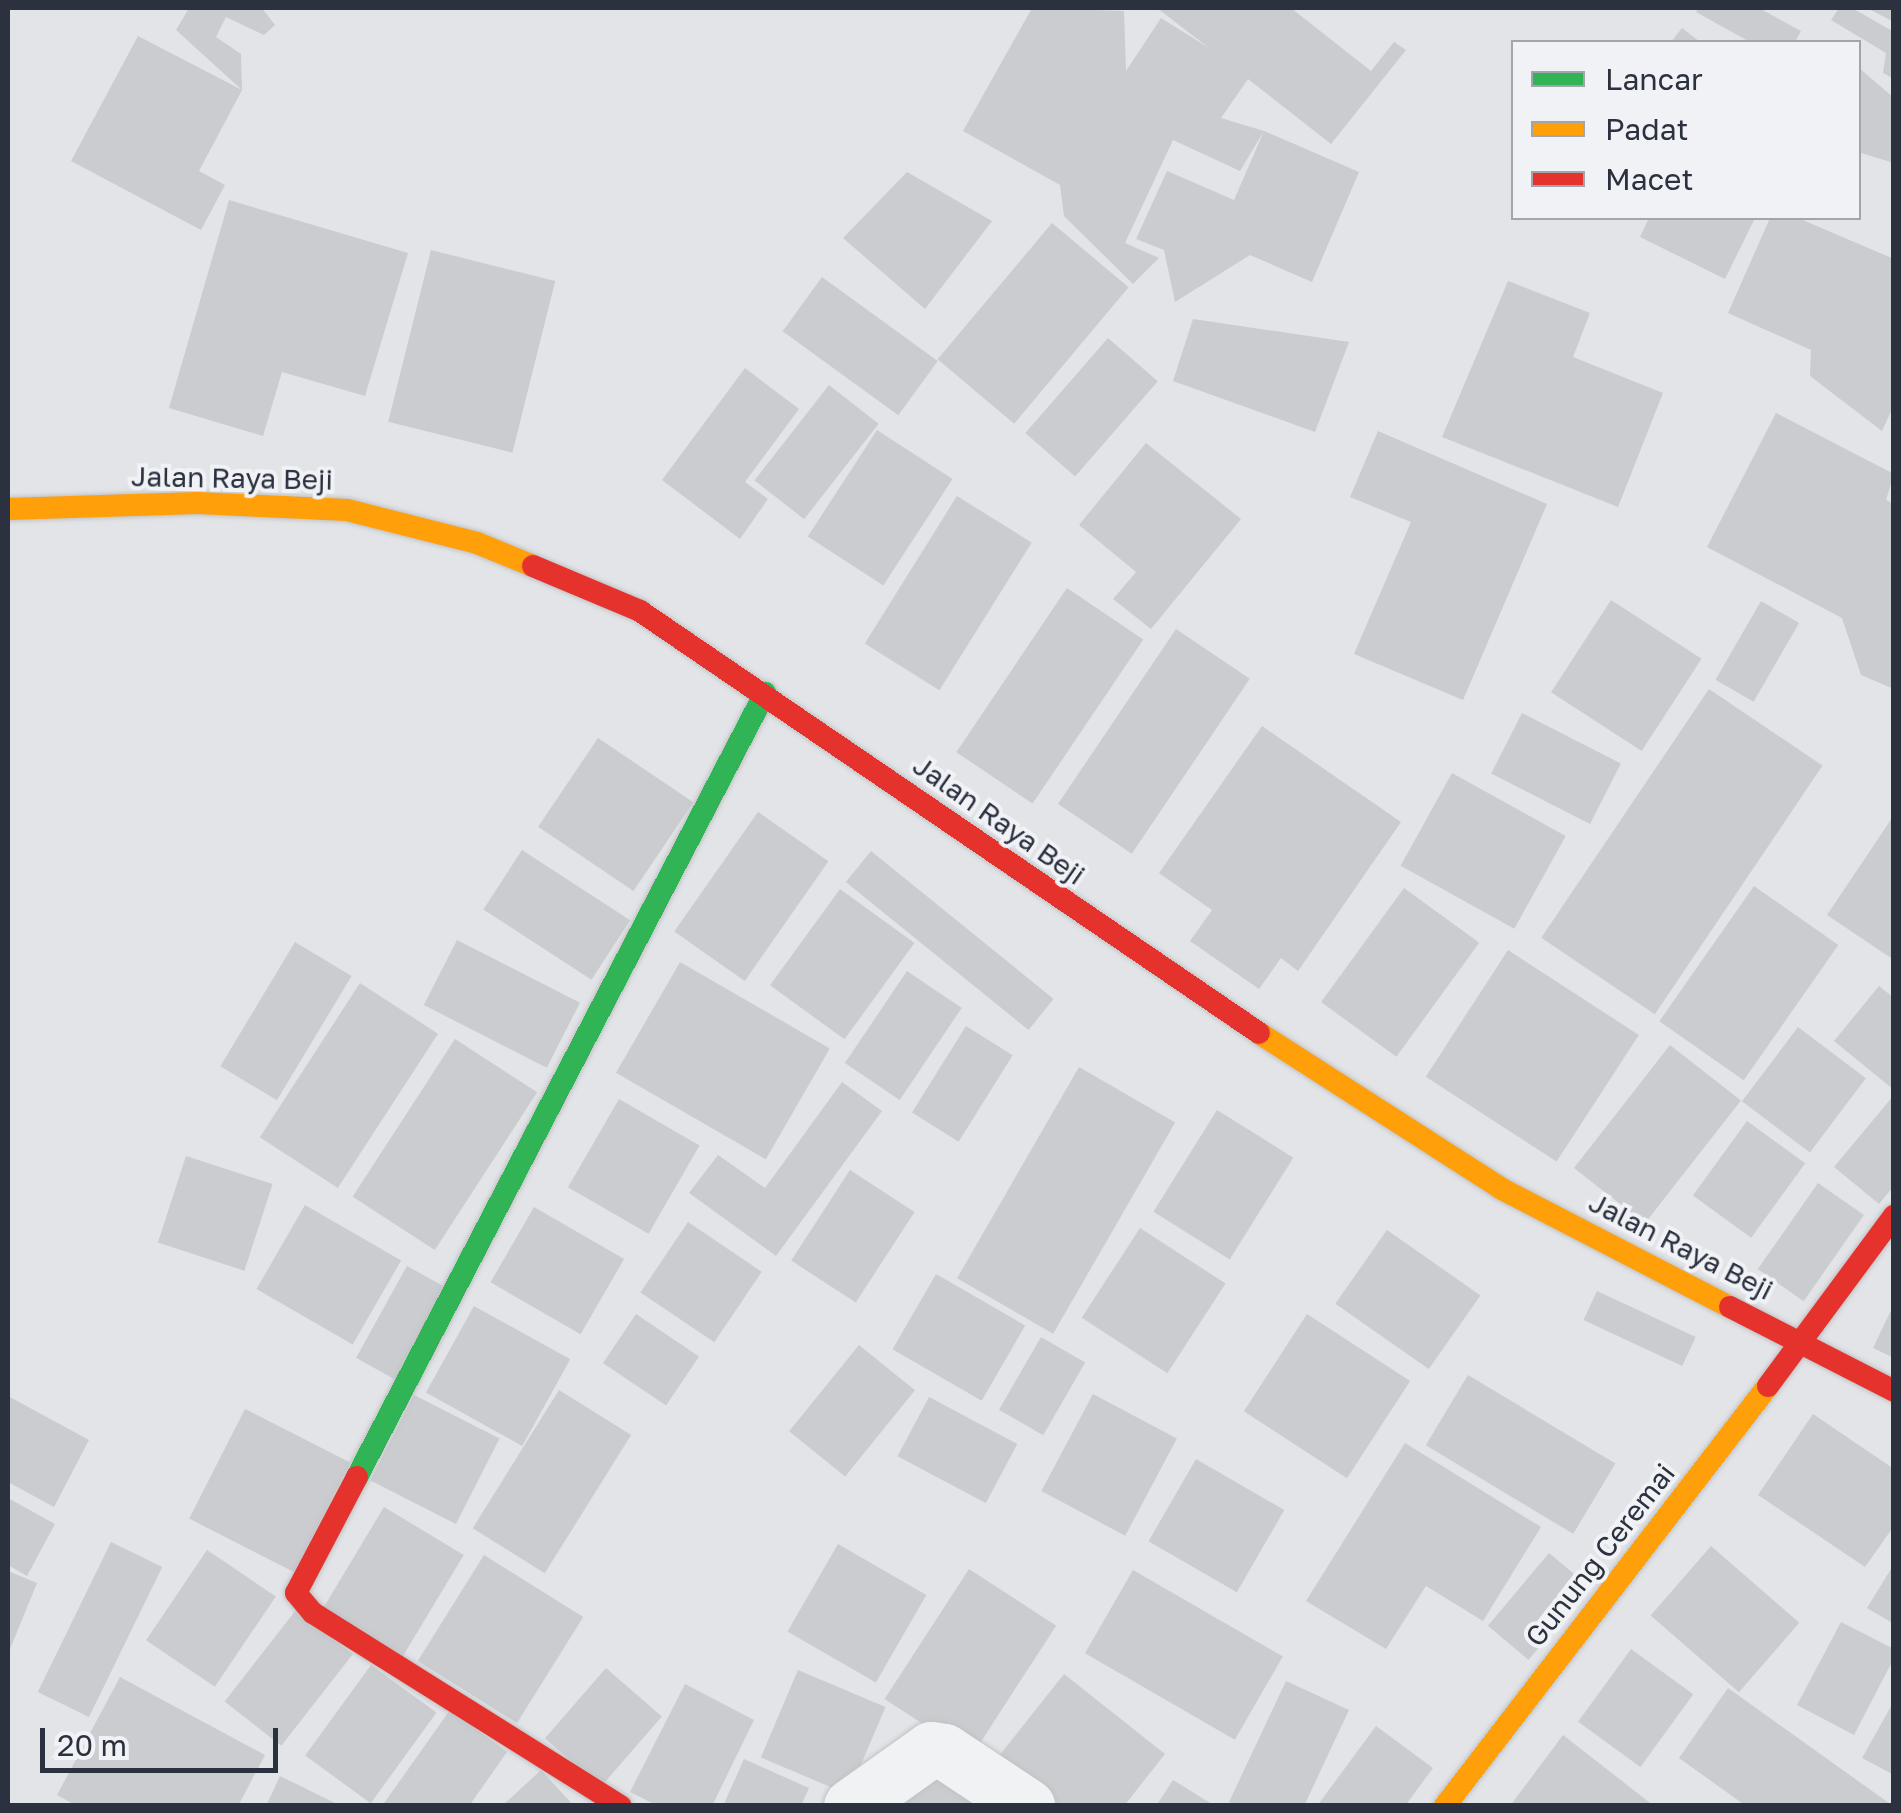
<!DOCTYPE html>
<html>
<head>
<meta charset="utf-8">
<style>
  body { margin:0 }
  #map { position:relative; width:1901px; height:1813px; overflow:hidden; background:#e2e4e7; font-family:"Golos Text",sans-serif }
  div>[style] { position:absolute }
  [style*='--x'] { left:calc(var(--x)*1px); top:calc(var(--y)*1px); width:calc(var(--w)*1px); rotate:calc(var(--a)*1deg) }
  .building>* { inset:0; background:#cacccf; transform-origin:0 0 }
  .roads { filter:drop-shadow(0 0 2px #c1c2c5) drop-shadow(0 0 2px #c1c2c5) }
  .street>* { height:55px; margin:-27.5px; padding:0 27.5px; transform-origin:27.5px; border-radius:27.5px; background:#f1f2f4 }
  .fast>* { height:22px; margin:-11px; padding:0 11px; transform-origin:11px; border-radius:11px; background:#30b455 }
  .slow>* { height:22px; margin:-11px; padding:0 11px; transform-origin:11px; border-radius:11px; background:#ff9f0a }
  .jam>* { height:22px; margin:-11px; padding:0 11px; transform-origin:11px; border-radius:11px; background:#e5322d }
  span { translate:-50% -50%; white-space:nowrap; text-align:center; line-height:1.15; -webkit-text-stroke:8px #f0f2f6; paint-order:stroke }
  .street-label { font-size:28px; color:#2b313e }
  .frame { position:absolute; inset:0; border:10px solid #2b313e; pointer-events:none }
  .legend { position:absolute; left:1511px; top:40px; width:350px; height:180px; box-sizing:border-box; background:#f0f2f6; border:2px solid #a1a5ac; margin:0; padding:12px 18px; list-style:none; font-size:30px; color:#2b313e }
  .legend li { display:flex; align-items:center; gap:20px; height:50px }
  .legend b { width:50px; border:2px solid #a1a5ac }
  .scale { position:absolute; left:40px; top:1728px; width:238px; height:45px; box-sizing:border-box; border:5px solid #2b313e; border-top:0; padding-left:12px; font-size:30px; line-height:35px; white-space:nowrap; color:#2b313e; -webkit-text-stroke:8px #f0f2f6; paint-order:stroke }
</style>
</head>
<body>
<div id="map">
  <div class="building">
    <i style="clip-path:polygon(189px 8px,262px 8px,275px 25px,264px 35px,226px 17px,216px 37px,241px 54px,242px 90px,176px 30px)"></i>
    <i style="clip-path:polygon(1032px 8px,1124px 11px,1126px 71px,1161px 18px,1209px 48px,1157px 8px,1291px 8px,1371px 71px,1394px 42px,1406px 50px,1331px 144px,1248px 79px,1221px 118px,1264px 131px,1359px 172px,1312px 282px,1250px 255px,1175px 302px,1164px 250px,1136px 239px,1167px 171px,1234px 200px,1264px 131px,1240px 171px,1173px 140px,1125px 243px,1159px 258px,1133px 284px,1064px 216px,1060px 185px,963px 131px)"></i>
    <i style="clip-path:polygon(1699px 8px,1759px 8px,1801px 31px,1795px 42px,1750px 42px,1696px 12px)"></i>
    <i style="clip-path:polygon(1839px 8px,1852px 8px,1894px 32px,1894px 79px,1883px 73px,1886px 53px,1831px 20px)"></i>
    <i style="clip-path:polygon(1867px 8px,1894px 8px,1894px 22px)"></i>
    <i style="clip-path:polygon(1682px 28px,1700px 42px,1671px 42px)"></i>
    <i style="clip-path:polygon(138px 36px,242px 90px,199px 171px,225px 185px,201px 230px,71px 161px)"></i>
    <i style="clip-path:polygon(1858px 67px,1894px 98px,1894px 163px,1858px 152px)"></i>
    <i style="clip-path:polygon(907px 172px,992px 221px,925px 309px,843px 238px)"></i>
    <i style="clip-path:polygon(229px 200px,408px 253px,365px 396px,282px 372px,263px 436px,169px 408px)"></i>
    <i style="clip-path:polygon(1649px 218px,1755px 218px,1725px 279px,1640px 237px)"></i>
    <i style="clip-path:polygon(1770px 218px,1798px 218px,1894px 259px,1894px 405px,1882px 431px,1810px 376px,1811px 350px,1728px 313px)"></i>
    <i style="left:1052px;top:223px;width:100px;height:178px;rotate:40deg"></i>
    <i style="left:431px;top:250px;width:128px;height:177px;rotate:14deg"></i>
    <i style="left:822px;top:277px;width:143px;height:67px;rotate:36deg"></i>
    <i style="clip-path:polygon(1508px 281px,1590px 313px,1573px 357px,1663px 393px,1618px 507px,1442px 437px)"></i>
    <i style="clip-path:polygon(1193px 319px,1349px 342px,1315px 432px,1173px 381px)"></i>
    <i style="left:1108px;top:338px;width:66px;height:126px;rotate:41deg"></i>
    <i style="clip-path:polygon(745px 368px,799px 409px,745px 482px,768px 499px,740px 539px,662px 480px)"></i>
    <i style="left:829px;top:385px;width:63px;height:121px;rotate:38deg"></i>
    <i style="clip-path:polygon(1776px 413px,1894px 474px,1886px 500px,1894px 504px,1894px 689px,1861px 675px,1842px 618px,1707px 547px)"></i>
    <i style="left:877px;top:430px;width:90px;height:127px;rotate:33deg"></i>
    <i style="clip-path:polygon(1378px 431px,1547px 504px,1463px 700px,1354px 654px,1411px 522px,1350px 497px)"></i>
    <i style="clip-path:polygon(1146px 443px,1241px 519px,1151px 629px,1113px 599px,1136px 572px,1079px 525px)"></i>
    <i style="left:957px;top:496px;width:88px;height:174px;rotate:32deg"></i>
    <i style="left:1067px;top:588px;width:92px;height:198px;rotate:34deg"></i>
    <i style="left:1611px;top:600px;width:108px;height:110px;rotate:33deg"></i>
    <i style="left:1761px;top:601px;width:44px;height:91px;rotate:30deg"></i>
    <i style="left:1176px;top:629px;width:89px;height:211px;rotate:34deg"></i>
    <i style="left:1709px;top:689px;width:137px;height:300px;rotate:34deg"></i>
    <i style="left:1522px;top:713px;width:111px;height:68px;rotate:27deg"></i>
    <i style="clip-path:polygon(1262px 726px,1401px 822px,1298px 971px,1281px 958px,1259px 989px,1190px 941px,1212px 910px,1159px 873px)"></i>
    <i style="left:598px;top:738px;width:115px;height:107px;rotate:34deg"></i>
    <i style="left:1452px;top:773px;width:130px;height:106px;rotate:29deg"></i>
    <i style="left:758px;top:812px;width:86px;height:146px;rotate:35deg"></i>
    <i style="clip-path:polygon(1894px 815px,1894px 960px,1827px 915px)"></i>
    <i style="left:522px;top:850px;width:129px;height:71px;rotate:33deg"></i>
    <i style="left:871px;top:851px;width:235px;height:40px;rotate:39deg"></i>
    <i style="left:1754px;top:886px;width:103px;height:165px;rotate:35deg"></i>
    <i style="left:1404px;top:888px;width:93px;height:141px;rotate:36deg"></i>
    <i style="left:840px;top:889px;width:92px;height:119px;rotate:36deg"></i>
    <i style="left:457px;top:940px;width:138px;height:73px;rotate:27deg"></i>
    <i style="left:295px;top:942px;width:66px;height:145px;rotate:31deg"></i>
    <i style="left:1508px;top:950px;width:156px;height:151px;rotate:33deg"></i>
    <i style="left:680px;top:962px;width:173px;height:128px;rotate:30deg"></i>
    <i style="left:907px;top:971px;width:66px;height:111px;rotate:34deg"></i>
    <i style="left:360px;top:983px;width:93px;height:184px;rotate:33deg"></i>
    <i style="clip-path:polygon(1879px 986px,1894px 998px,1894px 1090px,1834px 1041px)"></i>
    <i style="left:966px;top:1026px;width:55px;height:102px;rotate:32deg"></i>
    <i style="left:1798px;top:1027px;width:85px;height:93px;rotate:37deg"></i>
    <i style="left:455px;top:1039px;width:98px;height:188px;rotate:33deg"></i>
    <i style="left:1670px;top:1045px;width:90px;height:156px;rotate:38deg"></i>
    <i style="left:1079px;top:1067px;width:111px;height:244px;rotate:30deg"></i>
    <i style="clip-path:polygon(842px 1082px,882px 1111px,776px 1256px,689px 1193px,718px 1155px,765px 1188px)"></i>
    <i style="clip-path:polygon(1894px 1095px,1894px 1186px,1879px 1204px,1834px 1167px)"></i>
    <i style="left:619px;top:1099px;width:93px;height:102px;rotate:30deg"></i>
    <i style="left:1217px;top:1110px;width:90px;height:120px;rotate:32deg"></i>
    <i style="left:1747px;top:1121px;width:72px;height:92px;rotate:36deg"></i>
    <i style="left:186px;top:1156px;width:91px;height:91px;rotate:18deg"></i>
    <i style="left:850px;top:1170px;width:77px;height:108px;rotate:33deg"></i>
    <i style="left:1818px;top:1183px;width:56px;height:105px;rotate:35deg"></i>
    <i style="left:305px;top:1205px;width:111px;height:97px;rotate:30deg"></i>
    <i style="left:534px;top:1207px;width:104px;height:87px;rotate:30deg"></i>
    <i style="left:688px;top:1222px;width:89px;height:85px;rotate:34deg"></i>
    <i style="left:1140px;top:1228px;width:102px;height:107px;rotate:33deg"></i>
    <i style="left:1387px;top:1230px;width:114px;height:90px;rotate:35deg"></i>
    <i style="left:407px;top:1266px;width:45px;height:105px;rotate:29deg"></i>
    <i style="left:936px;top:1274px;width:103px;height:87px;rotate:30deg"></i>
    <i style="left:1597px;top:1291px;width:109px;height:32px;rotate:25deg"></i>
    <i style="clip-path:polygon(1894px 1304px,1894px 1358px,1873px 1348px)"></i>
    <i style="left:474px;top:1306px;width:110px;height:99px;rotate:29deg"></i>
    <i style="left:636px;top:1314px;width:76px;height:59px;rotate:34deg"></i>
    <i style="left:1307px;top:1314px;width:123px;height:116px;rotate:33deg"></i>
    <i style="left:1041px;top:1337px;width:51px;height:84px;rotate:30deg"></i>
    <i style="left:859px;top:1345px;width:72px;height:111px;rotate:39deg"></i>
    <i style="left:1468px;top:1375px;width:172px;height:82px;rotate:31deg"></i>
    <i style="left:559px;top:1390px;width:85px;height:163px;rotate:32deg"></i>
    <i style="left:1093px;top:1394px;width:95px;height:110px;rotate:28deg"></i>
    <i style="left:414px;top:1395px;width:96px;height:96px;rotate:27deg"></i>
    <i style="clip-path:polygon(8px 1396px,89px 1440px,54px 1507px,8px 1482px)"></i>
    <i style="left:929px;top:1397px;width:100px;height:67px;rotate:28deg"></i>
    <i style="left:245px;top:1409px;width:118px;height:123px;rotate:27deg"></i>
    <i style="clip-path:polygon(1813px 1414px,1894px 1469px,1894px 1526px,1865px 1567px,1758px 1495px)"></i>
    <i style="clip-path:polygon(1405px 1443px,1541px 1527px,1483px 1621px,1426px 1586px,1386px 1649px,1306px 1601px)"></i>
    <i style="left:1196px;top:1459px;width:102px;height:95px;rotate:30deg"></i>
    <i style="clip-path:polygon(8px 1498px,55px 1524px,27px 1576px,8px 1565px)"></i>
    <i style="left:384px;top:1507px;width:93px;height:122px;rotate:31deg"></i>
    <i style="left:111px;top:1542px;width:57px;height:167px;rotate:26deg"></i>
    <i style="left:838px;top:1544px;width:102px;height:101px;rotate:30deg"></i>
    <i style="left:1711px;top:1546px;width:117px;height:92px;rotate:41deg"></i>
    <i style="left:207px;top:1550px;width:83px;height:109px;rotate:34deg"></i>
    <i style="left:1549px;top:1553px;width:53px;height:95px;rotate:40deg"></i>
    <i style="left:484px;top:1555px;width:117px;height:125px;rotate:32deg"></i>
    <i style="clip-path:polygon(1894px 1564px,1894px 1624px,1867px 1608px)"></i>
    <i style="left:969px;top:1569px;width:104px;height:155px;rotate:33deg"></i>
    <i style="left:1133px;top:1570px;width:173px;height:96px;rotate:30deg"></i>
    <i style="clip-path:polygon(8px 1571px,37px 1583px,8px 1654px)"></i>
    <i style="left:296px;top:1610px;width:72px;height:116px;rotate:38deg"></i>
    <i style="clip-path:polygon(1841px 1622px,1894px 1649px,1894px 1658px,1854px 1735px,1797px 1705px)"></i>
    <i style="left:1631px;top:1649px;width:77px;height:90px;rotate:36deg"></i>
    <i style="left:371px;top:1665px;width:81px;height:112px;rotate:36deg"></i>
    <i style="left:606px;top:1668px;width:74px;height:93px;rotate:41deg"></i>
    <i style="left:798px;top:1670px;width:95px;height:95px;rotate:23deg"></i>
    <i style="clip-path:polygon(1064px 1674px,1165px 1754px,1124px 1806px,1041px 1806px,991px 1766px)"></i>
    <i style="clip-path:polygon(120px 1677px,265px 1755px,238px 1806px,77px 1806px,57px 1795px)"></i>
    <i style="clip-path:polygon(1286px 1681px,1349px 1710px,1304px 1806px,1236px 1806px,1229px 1802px)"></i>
    <i style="clip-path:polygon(685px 1684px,754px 1720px,712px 1806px,658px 1806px,630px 1792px)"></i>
    <i style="clip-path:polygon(1728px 1688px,1893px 1806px,1746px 1806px,1679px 1758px)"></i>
    <i style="clip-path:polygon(1894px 1701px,1894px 1775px,1862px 1758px)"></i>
    <i style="clip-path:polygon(450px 1710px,507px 1752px,469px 1806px,382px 1806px)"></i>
    <i style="clip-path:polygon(1376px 1726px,1433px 1768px,1405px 1806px,1317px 1806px)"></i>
    <i style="clip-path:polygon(1563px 1735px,1654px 1806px,1510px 1806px)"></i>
    <i style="clip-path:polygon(744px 1759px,809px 1788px,801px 1806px,723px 1806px)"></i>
    <i style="clip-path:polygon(927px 1762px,996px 1806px,899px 1806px)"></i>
    <i style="clip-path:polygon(541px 1770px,574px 1806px,502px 1806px)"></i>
    <i style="clip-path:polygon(280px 1776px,341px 1806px,266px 1806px)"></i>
    <i style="clip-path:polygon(1173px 1780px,1215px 1806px,1156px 1806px)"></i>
  </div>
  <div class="roads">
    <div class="street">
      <i style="--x:851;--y:1806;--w:98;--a:-35.5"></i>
      <i style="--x:931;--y:1749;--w:13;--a:9"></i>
      <i style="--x:944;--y:1751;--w:100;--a:33.5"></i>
    </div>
    <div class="fast">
      <i style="--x:357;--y:1477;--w:884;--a:-62.51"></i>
    </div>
    <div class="slow">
      <i style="--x:8;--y:509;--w:190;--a:-1.8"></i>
      <i style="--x:198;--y:503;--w:149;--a:2.7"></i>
      <i style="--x:347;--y:510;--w:134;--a:14.2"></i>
      <i style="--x:477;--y:543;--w:61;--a:22.3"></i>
      <i style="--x:1259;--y:1033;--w:289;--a:32.7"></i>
      <i style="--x:1502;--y:1189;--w:257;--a:27.4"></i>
      <i style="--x:1445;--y:1806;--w:530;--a:-52.44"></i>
    </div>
    <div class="jam">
      <i style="--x:533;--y:566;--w:116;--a:22.8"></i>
      <i style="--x:640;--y:611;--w:749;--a:34.28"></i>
      <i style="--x:1730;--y:1307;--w:184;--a:27.1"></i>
      <i style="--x:1768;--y:1386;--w:212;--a:-53.5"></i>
      <i style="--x:357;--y:1477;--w:131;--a:117.7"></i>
      <i style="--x:296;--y:1593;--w:26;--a:50"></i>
      <i style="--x:313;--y:1613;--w:363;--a:32.1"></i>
    </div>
  </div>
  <div class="street-label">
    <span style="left:232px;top:478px;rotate:1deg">Jalan Raya Beji</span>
    <span style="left:999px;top:820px;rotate:35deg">Jalan Raya Beji</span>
    <span style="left:1681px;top:1246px;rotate:27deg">Jalan Raya Beji</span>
    <span style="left:1600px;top:1555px;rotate:-52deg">Gunung Ceremai</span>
  </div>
  <div class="frame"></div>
  <ul class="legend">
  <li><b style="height:12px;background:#30b455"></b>Lancar</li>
  <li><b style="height:12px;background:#ff9f0a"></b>Padat</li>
  <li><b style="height:12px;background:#e5322d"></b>Macet</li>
  </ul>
  <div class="scale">20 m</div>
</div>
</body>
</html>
